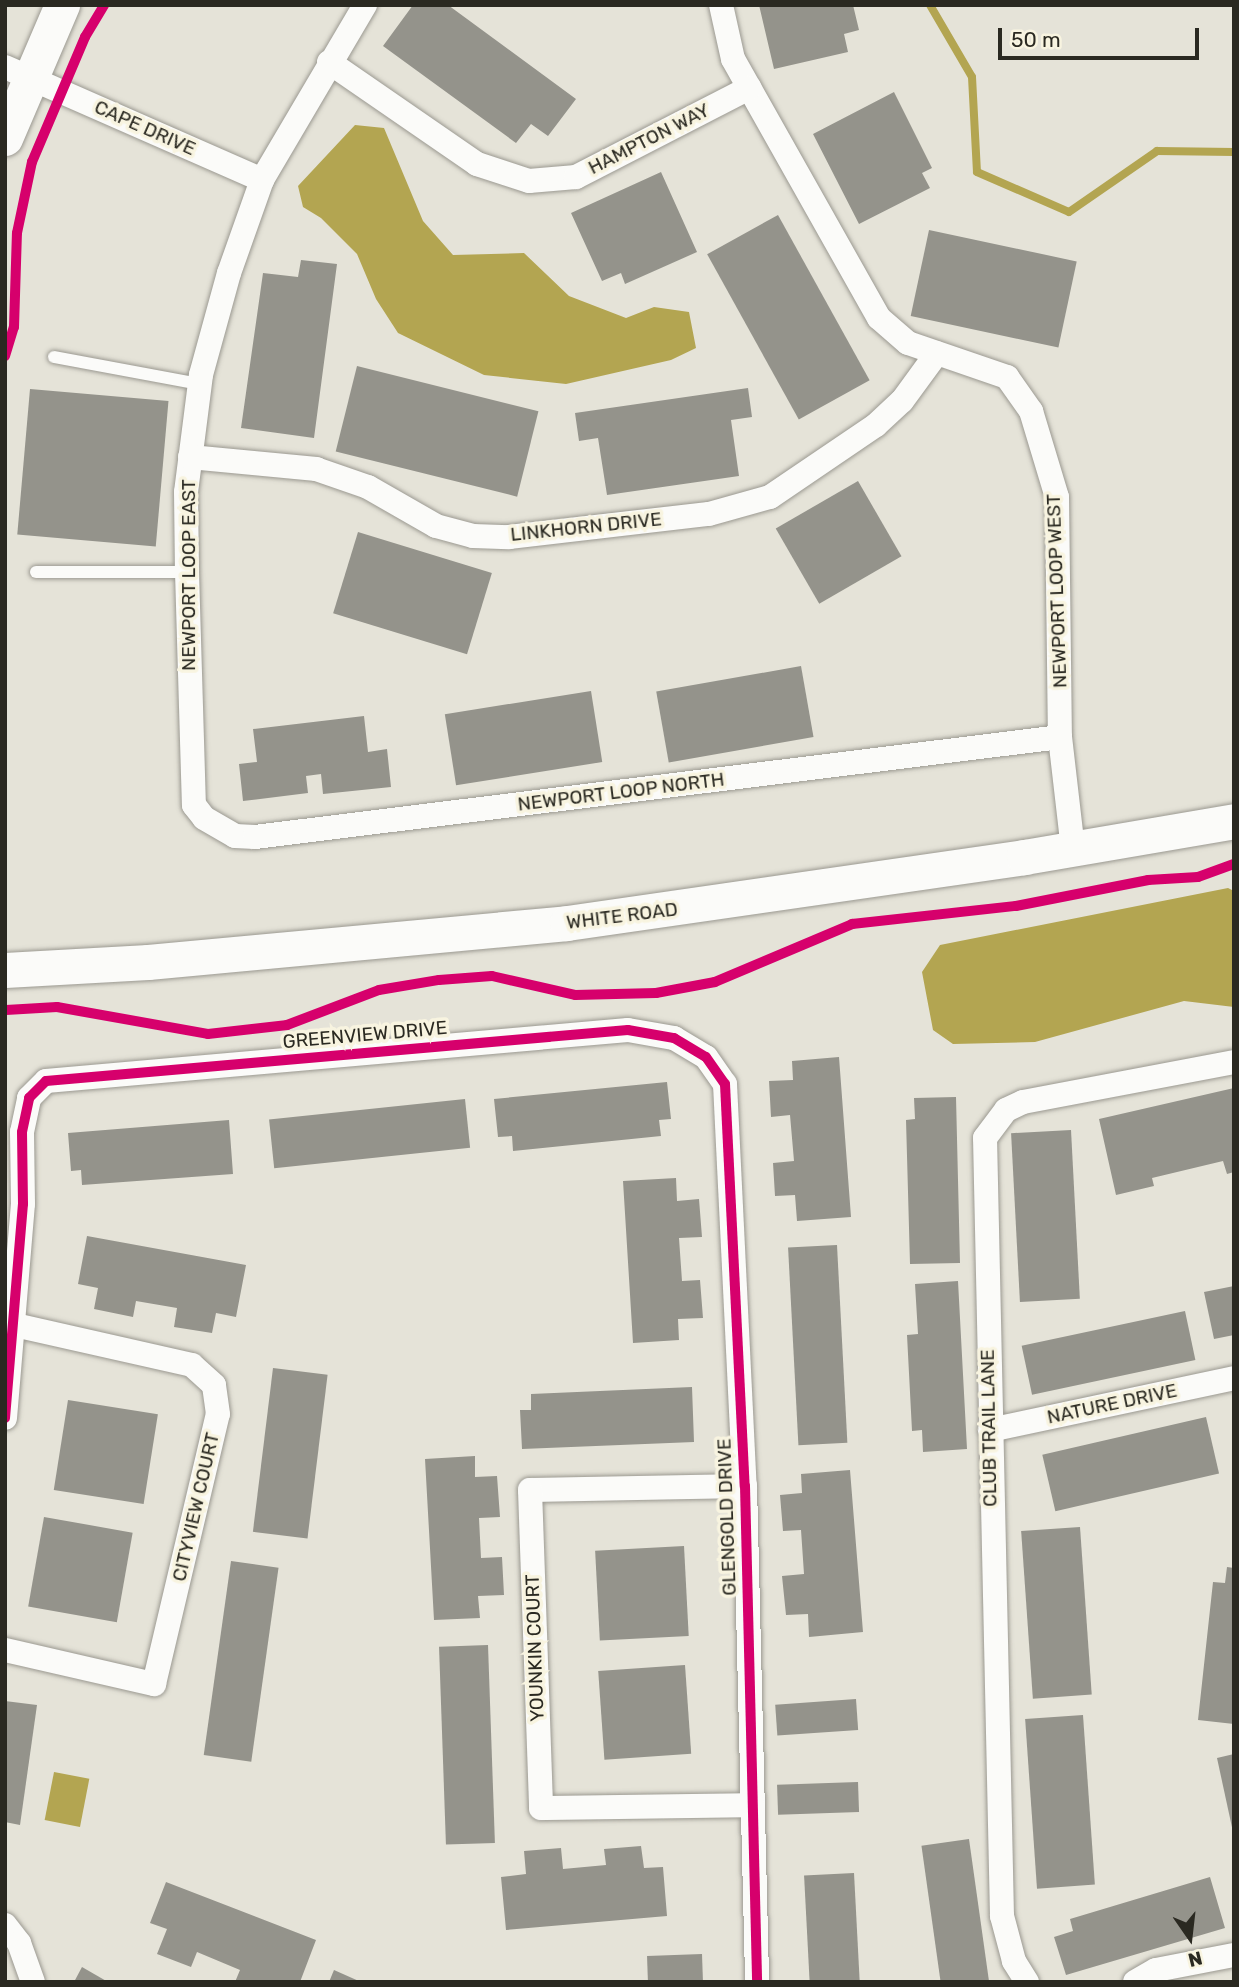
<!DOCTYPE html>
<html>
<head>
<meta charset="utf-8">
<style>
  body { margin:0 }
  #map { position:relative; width:1239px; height:1987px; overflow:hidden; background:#e5e3d8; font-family:Rubik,sans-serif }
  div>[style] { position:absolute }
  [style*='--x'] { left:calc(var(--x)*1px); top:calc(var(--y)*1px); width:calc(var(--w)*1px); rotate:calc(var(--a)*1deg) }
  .water>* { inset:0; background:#b3a551; transform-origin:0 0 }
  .stream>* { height:8px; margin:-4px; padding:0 4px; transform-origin:4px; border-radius:4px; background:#b3a551 }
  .building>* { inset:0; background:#94938b; transform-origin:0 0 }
  .roads { filter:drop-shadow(0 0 2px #9b9991) drop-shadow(0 0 2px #9b9991) }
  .lane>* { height:12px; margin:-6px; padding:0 6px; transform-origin:6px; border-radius:6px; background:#fbfbf9 }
  .street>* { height:24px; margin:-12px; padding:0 12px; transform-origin:12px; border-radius:12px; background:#fbfbf9 }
  .secondary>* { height:35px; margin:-17.5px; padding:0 17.5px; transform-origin:17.5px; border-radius:17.5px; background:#fbfbf9 }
  .cycleway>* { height:10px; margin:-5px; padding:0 5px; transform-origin:5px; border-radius:5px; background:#d6006c }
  span { translate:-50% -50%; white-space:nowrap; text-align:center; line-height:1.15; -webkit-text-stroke:7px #f8f4e0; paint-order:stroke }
  .street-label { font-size:19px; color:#2a2921 }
  .frame { position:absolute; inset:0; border:7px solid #2a2921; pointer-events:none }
  .north { position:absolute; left:1155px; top:1903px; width:70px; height:70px; -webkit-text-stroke:5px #f8f4e0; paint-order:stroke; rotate:166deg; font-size:19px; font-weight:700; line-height:28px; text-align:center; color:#2a2921 }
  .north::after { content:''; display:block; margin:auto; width:24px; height:32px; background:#2a2921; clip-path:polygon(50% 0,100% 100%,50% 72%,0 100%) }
  .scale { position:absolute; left:998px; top:28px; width:201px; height:32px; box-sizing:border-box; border:4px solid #2a2921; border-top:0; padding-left:9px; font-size:21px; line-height:24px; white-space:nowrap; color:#2a2921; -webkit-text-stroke:5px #f8f4e0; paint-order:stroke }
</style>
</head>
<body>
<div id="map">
  <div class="water">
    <i style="clip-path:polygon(355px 125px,384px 128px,423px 221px,453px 255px,524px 253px,569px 296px,626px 318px,654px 307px,689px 312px,696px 348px,671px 360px,566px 384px,484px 375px,398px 333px,376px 299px,357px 254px,321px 218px,303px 207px,298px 186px)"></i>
    <i style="clip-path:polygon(1228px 888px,1234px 891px,1234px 1007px,1184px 1001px,1035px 1042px,953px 1044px,933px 1030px,922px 972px,940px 945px)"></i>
    <i style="left:54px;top:1772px;width:36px;height:49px;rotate:11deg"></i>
  </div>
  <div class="stream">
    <i style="--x:930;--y:5;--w:83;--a:59.7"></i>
    <i style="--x:972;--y:77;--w:95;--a:87"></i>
    <i style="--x:977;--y:172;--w:100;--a:23.5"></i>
    <i style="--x:1069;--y:212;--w:107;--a:-34.7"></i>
    <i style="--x:1157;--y:151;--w:77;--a:0.7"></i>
  </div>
  <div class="building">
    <i style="clip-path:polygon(413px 5px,448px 5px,576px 99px,548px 136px,531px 124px,516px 143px,383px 46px)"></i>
    <i style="clip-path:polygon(759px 5px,853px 5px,859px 30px,844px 34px,848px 52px,774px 69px)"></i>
    <i style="clip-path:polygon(894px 92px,932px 168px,922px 173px,930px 188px,859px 224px,813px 134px)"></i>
    <i style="clip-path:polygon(661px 172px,697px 252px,625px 284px,621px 273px,602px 281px,571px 213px)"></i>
    <i style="left:778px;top:215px;width:189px;height:81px;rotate:61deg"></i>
    <i style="left:929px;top:230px;width:151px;height:88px;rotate:12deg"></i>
    <i style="clip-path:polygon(301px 260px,337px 264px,314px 438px,241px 428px,263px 273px,298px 277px)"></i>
    <i style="left:357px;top:366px;width:187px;height:88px;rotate:14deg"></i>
    <i style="clip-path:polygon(748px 388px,752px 417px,731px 420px,739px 476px,607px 495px,598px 438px,579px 441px,575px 413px)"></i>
    <i style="left:30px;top:389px;width:139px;height:146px;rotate:5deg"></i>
    <i style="left:858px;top:481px;width:87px;height:95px;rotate:60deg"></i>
    <i style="left:358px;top:532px;width:140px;height:85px;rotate:17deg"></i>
    <i style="left:801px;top:666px;width:72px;height:147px;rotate:80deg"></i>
    <i style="left:591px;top:691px;width:72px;height:148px;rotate:81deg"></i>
    <i style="clip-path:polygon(364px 716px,368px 752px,387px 749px,391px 787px,323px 794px,321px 774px,306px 776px,308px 793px,243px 801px,239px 764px,257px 762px,253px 729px)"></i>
    <i style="clip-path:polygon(839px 1057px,851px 1217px,797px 1221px,795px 1195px,775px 1196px,773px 1163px,794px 1161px,790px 1115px,771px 1117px,769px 1081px,793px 1080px,792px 1061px)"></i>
    <i style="clip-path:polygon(667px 1082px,671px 1119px,659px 1120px,661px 1136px,513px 1151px,512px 1136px,498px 1137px,494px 1099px)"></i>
    <i style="clip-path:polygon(1234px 1088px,1234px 1172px,1227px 1174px,1223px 1161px,1152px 1178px,1154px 1186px,1116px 1195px,1099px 1119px)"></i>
    <i style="clip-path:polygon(956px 1097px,960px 1263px,910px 1264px,906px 1120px,915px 1119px,914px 1098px)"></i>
    <i style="left:465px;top:1099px;width:49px;height:197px;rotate:84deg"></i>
    <i style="clip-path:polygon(229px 1120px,233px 1174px,82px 1185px,81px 1170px,71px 1171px,68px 1133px)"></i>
    <i style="left:1071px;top:1130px;width:169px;height:60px;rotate:87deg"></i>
    <i style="clip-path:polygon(676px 1178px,677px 1201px,699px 1199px,702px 1237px,679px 1238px,682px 1281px,700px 1280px,703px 1318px,678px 1319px,679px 1340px,633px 1343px,623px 1181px)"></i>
    <i style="clip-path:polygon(87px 1236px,246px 1265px,236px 1317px,216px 1313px,212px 1333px,174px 1327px,177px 1308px,136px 1301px,133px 1317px,94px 1309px,98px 1288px,78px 1284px)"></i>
    <i style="left:837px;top:1245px;width:198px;height:49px;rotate:87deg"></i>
    <i style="clip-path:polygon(958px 1281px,967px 1449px,923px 1452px,922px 1430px,912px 1431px,907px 1335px,918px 1334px,915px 1284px)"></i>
    <i style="clip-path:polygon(1234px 1286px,1234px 1335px,1214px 1339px,1204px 1292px)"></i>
    <i style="left:1185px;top:1311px;width:50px;height:167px;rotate:78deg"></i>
    <i style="left:273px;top:1368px;width:55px;height:165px;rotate:7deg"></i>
    <i style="clip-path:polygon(692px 1387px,694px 1442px,522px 1449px,520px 1410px,531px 1410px,531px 1394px)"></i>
    <i style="left:68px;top:1400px;width:91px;height:91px;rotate:9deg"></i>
    <i style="left:1206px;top:1417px;width:58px;height:168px;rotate:77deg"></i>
    <i style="clip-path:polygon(475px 1456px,475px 1477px,497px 1476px,500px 1517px,479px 1518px,481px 1558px,502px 1557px,504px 1595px,478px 1596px,480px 1618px,434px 1620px,425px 1459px)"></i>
    <i style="clip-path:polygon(850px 1470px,863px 1632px,809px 1637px,808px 1614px,786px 1615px,782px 1576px,804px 1574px,801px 1530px,783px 1531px,780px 1495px,802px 1493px,801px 1474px)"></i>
    <i style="left:44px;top:1517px;width:90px;height:91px;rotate:10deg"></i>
    <i style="left:1080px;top:1527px;width:168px;height:59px;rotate:86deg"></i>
    <i style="left:684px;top:1546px;width:90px;height:89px;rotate:87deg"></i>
    <i style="left:231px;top:1561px;width:48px;height:196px;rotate:8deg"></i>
    <i style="clip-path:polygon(1227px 1567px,1234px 1568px,1234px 1724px,1198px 1720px,1213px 1582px,1225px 1583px)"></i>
    <i style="left:488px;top:1645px;width:198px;height:49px;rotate:88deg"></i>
    <i style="left:685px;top:1665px;width:89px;height:87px;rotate:86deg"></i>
    <i style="left:856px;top:1699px;width:31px;height:81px;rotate:86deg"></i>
    <i style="clip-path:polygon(5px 1701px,37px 1705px,20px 1825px,5px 1822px)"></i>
    <i style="left:1083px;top:1715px;width:170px;height:58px;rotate:86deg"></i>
    <i style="clip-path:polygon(1234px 1754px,1234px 1832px,1233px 1832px,1217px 1758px)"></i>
    <i style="left:858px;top:1782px;width:30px;height:81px;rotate:88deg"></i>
    <i style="left:969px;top:1839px;width:144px;height:48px;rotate:82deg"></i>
    <i style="clip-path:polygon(641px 1846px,644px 1868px,663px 1867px,667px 1916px,506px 1930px,501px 1877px,526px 1874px,524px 1851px,561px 1848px,563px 1869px,606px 1865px,604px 1849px)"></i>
    <i style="left:854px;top:1873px;width:109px;height:50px;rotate:87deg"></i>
    <i style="clip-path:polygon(1210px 1877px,1225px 1928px,1066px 1975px,1054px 1937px,1073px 1931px,1070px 1919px)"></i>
    <i style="clip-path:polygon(166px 1882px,316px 1940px,300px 1982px,235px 1982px,240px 1970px,197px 1952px,191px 1967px,157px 1954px,167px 1929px,150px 1923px)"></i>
    <i style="left:702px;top:1954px;width:28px;height:55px;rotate:88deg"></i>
    <i style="clip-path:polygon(82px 1967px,108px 1982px,74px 1982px)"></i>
    <i style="clip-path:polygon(334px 1970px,361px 1982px,329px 1982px)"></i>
  </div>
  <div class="roads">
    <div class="lane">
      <i style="--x:54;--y:357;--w:148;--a:10.5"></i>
      <i style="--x:36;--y:572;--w:151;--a:0"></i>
    </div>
    <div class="street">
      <i style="--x:365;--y:5;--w:203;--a:120.5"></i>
      <i style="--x:262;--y:180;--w:99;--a:109.5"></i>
      <i style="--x:229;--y:273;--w:106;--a:105.4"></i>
      <i style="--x:201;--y:375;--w:118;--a:97.3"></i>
      <i style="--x:186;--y:492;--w:80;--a:89.3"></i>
      <i style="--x:187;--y:572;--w:233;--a:88.3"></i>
      <i style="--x:194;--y:805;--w:16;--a:52"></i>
      <i style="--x:204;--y:818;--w:36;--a:30"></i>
      <i style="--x:235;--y:836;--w:20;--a:3"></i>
      <i style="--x:255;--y:837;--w:811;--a:-7.08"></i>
      <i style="--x:721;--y:5;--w:55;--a:77.5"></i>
      <i style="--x:733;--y:59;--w:297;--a:60.6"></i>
      <i style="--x:879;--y:318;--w:38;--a:41"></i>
      <i style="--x:908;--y:343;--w:105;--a:19"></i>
      <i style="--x:1007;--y:377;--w:42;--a:54.8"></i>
      <i style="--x:1031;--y:411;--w:90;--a:73.2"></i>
      <i style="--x:1057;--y:497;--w:240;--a:89.3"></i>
      <i style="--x:1060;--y:737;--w:113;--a:83.4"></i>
      <i style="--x:329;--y:62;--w:180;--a:34.6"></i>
      <i style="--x:477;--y:164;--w:55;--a:18.1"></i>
      <i style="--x:529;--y:181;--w:47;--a:-4.9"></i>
      <i style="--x:576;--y:177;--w:195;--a:-27.2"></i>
      <i style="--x:5;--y:67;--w:281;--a:23.7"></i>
      <i style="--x:190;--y:457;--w:127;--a:5.4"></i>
      <i style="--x:316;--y:469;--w:55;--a:19.1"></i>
      <i style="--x:368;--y:487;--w:78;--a:29.8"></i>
      <i style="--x:436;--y:526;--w:38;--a:15"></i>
      <i style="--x:473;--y:536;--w:36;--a:2"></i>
      <i style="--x:509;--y:537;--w:201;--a:-6.6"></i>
      <i style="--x:709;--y:514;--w:63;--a:-15.6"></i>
      <i style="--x:770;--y:497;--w:128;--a:-34.2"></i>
      <i style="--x:876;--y:425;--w:35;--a:-43"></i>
      <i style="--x:902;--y:401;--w:59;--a:-53.9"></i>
      <i style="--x:5;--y:1418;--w:215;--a:-85.2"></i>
      <i style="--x:23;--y:1204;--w:72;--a:-90.8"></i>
      <i style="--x:22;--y:1132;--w:35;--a:-78"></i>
      <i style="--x:29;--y:1098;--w:24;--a:-45"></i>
      <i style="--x:46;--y:1081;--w:584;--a:-5.01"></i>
      <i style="--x:628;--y:1030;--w:47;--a:9.9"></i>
      <i style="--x:674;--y:1038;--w:37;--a:31"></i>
      <i style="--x:706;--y:1057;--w:33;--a:55"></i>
      <i style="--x:725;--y:1084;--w:402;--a:87.2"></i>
      <i style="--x:745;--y:1486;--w:496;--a:88.6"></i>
      <i style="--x:990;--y:1430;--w:249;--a:-12"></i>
      <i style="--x:745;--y:1486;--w:215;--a:178.9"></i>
      <i style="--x:530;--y:1490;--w:318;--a:88"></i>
      <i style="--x:541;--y:1808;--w:211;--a:-0.8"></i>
      <i style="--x:5;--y:1650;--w:153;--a:12.9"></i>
      <i style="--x:154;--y:1684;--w:277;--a:-76.7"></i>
      <i style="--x:218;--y:1414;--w:29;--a:-98"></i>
      <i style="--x:214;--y:1385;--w:30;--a:-138"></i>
      <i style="--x:192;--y:1365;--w:181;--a:-167.3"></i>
      <i style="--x:5;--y:1925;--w:23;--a:52"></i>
      <i style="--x:19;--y:1943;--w:41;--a:70.3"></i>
      <i style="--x:1027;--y:1982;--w:25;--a:-122"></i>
      <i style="--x:1014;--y:1961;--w:47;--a:-104.9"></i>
      <i style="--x:1002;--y:1916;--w:778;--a:-91.25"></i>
      <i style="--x:985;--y:1138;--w:35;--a:-53"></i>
      <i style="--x:1006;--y:1110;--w:19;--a:-25"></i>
      <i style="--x:1023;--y:1102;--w:215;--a:-10.7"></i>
      <i style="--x:1135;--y:1982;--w:24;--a:-30"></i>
      <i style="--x:1156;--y:1970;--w:79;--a:-10.9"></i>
    </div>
    <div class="secondary">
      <i style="--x:5;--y:138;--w:145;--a:-66.8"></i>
      <i style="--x:5;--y:970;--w:143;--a:-3.2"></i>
      <i style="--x:148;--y:962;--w:421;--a:-5.3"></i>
      <i style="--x:567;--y:923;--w:462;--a:-8.2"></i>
      <i style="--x:1024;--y:857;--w:213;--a:-9.7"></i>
    </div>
  </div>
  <div class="cycleway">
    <i style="--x:5;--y:356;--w:30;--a:-73"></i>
    <i style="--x:14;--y:327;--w:94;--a:-88.2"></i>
    <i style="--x:17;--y:233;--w:73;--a:-78.1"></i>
    <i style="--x:32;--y:162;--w:136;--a:-67"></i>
    <i style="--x:85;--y:37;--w:37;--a:-59"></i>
    <i style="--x:6;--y:1010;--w:51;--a:-3.4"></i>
    <i style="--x:57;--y:1007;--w:153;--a:10.1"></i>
    <i style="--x:208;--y:1034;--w:80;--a:-6.5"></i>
    <i style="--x:287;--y:1025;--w:98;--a:-20.8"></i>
    <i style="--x:379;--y:990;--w:61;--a:-9.5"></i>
    <i style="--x:439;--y:980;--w:53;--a:-4.3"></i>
    <i style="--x:492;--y:976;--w:85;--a:12.9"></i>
    <i style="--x:575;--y:995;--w:81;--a:-1.4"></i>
    <i style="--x:656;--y:993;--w:60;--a:-10.6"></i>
    <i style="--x:715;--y:982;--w:149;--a:-22.9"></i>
    <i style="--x:852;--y:924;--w:165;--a:-6.3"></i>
    <i style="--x:1016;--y:906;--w:135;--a:-11.1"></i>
    <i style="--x:1148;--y:880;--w:50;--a:-3.4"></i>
    <i style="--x:1198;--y:877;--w:38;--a:-20"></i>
    <i style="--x:5;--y:1418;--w:215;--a:-85.2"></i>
    <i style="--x:23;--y:1204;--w:72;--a:-90.8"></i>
    <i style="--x:22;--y:1132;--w:35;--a:-78"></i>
    <i style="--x:29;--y:1098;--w:24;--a:-45"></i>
    <i style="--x:46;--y:1081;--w:584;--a:-5.01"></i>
    <i style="--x:628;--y:1030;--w:47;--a:9.9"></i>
    <i style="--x:674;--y:1038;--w:37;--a:31"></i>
    <i style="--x:706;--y:1057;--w:33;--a:55"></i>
    <i style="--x:725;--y:1084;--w:402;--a:87.2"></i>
    <i style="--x:745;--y:1486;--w:496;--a:88.6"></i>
  </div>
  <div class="street-label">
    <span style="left:145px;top:128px;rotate:24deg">CAPE DRIVE</span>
    <span style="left:649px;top:139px;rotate:-27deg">HAMPTON WAY</span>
    <span style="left:586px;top:527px;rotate:-6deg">LINKHORN DRIVE</span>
    <span style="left:189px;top:575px;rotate:-90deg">NEWPORT LOOP EAST</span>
    <span style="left:1057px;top:591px;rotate:-92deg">NEWPORT LOOP WEST</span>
    <span style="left:621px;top:792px;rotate:-7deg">NEWPORT LOOP NORTH</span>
    <span style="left:622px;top:916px;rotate:-7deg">WHITE ROAD</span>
    <span style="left:365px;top:1035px;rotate:-5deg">GREENVIEW DRIVE</span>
    <span style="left:1112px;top:1404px;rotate:-12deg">NATURE DRIVE</span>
    <span style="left:989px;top:1428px;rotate:-91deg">CLUB TRAIL LANE</span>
    <span style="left:196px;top:1507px;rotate:-77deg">CITYVIEW COURT</span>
    <span style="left:727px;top:1517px;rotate:-92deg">GLENGOLD DRIVE</span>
    <span style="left:535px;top:1648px;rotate:-92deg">YOUNKIN COURT</span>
  </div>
  <div class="frame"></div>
  <div class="north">N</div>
  <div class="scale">50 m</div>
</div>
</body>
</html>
